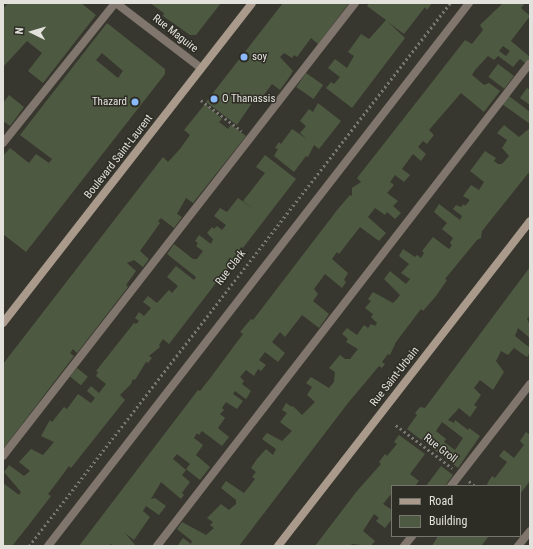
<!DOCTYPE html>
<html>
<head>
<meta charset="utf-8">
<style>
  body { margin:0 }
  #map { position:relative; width:533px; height:549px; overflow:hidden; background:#38372f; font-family:"Roboto Condensed",sans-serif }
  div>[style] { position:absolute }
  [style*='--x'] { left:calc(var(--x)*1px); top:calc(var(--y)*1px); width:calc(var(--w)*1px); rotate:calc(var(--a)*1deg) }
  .building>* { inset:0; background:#4e5941; transform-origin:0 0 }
  .path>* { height:2.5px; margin-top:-1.25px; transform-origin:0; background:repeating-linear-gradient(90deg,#787771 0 2px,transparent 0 5px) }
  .lane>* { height:8px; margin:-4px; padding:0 4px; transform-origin:4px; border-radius:4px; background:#80766d }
  .street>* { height:8px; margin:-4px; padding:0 4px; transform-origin:4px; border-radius:4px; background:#80766d }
  .secondary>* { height:8px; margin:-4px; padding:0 4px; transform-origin:4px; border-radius:4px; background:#a99a8b }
  .dots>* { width:11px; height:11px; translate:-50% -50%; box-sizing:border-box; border:2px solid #2e2d25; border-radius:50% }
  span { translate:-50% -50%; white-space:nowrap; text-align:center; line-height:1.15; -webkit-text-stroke:3px #2e2d25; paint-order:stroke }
  .street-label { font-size:11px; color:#e2e1dc }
  .poi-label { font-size:11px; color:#e2e1dc }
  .left { translate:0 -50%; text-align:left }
  .right { translate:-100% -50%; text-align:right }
  .frame { position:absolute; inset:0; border:4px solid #e2e1dc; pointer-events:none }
  .legend { position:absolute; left:391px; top:485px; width:130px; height:52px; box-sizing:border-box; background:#2e2d25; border:1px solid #76756e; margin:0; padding:5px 7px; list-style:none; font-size:12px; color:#e2e1dc }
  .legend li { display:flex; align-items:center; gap:8px; height:20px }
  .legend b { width:20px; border:1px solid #76756e }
  .north { position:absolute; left:12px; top:12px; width:40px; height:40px; -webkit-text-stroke:3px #2e2d25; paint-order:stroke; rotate:275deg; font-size:11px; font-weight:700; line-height:16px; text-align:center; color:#e2e1dc }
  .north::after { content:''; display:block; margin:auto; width:14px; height:18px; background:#e2e1dc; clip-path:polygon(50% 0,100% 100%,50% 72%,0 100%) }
</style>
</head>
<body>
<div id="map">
  <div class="building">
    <i style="clip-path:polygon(8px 3px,81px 3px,96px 15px,43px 83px,28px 71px,42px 53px,27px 41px,3px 67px,3px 9px)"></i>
    <i style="clip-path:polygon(150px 3px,221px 3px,196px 35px,190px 35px,163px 16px,164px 13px)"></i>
    <i style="clip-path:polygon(283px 3px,349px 3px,318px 44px,311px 38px,297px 57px,294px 55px,292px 58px,284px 53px,280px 57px,293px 71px,288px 79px,280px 90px,272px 84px,260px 100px,256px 97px,237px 125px,206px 102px)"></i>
    <i style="clip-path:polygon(369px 3px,432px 3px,427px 10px,425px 7px,404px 34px,388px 22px,405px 38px,352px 108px,326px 88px,331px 82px,334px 84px,340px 77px,328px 68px,335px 59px,347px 68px,354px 56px,348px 52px,361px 34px,369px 39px,386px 20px,367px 6px)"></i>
    <i style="clip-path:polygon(evenodd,503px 3px,525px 3px,521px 8px,530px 16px,511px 41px,530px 57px,525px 63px,520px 59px,513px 67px,498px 56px,494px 60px,488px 56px,475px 70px,472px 75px,484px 85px,489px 83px,500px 91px,484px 112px,461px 93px,429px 130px,434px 135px,427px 144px,423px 141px,418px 147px,426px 154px,421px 161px,413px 154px,402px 169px,410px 175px,404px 182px,395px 175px,390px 182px,394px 185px,387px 193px,398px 201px,393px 206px,401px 213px,395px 219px,387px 212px,385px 215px,375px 208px,368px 217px,386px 233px,379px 241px,360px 227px,339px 254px,337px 252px,332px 259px,348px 273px,344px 280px,346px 282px,342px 288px,325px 274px,314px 289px,318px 294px,313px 301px,329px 314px,319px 328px,302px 315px,285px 337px,280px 332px,272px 342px,285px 353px,278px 362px,265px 352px,259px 360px,266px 365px,261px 371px,258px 369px,254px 376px,246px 370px,240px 377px,244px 381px,242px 384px,251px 391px,246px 399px,235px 391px,233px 394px,243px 401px,237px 409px,226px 402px,222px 408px,224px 410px,220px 414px,225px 418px,218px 428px,229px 437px,222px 446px,202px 431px,199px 435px,197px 433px,194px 438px,203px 445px,196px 455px,210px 467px,200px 480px,186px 469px,190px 464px,177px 454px,173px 459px,186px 470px,182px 475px,190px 482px,182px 493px,184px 495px,181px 499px,161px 482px,151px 499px,155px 498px,166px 506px,159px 515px,146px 506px,143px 511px,150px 517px,134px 540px,125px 533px,136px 546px,114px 546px,111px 544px,109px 546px,79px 546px,198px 390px,200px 391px,211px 377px,243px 334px,240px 332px,251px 319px,253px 320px,338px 209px,350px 195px,352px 196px,352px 188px,361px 182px,357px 178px,379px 150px,465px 40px,472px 44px,483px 30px,480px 25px,503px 3px,503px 46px,510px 51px,506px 56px,499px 51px,503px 46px)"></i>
    <i style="clip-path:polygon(evenodd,107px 23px,165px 69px,165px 74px,26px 252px,3px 234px,3px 156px,10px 148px,29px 163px,36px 154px,49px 163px,52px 159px,20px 135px,107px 23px,102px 53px,123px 71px,118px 78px,96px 60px,102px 53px)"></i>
    <i style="left:498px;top:64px;width:20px;height:16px;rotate:37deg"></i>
    <i style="left:306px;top:73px;width:21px;height:17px;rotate:35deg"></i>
    <i style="clip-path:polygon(527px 88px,530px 90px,530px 105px,520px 98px)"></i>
    <i style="clip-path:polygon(9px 95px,24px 107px,10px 126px,3px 121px,3px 103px)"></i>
    <i style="clip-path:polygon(509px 96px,530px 112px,530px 124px,502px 104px)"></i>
    <i style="clip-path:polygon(318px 103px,341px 121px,319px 149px,314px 145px,308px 157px,306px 156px,294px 172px,274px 156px,278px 149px,275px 148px,279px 142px,281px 144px,292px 129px,307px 139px,300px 133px,306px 126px,300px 121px,309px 109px,313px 112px)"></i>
    <i style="clip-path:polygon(205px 104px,222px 119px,219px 122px,228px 129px,231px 125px,246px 136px,193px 203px,186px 198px,177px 214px,182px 217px,174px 228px,161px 218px,158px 221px,160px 223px,140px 251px,149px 259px,143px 267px,134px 260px,127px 263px,136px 271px,126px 285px,128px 287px,77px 353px,73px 349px,70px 353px,74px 356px,3px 449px,3px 364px,163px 157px,168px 162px,180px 149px,190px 135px,184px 130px)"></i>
    <i style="clip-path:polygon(504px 125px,519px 137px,530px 128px,530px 171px,482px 231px,481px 238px,477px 240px,445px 279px,447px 280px,436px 296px,423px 311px,421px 309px,396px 342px,390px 355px,388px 354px,382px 362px,385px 364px,382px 368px,379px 366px,348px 403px,239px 546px,178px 545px,183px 538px,191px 544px,192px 541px,177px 529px,182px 522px,206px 535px,214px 528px,210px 525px,213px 522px,207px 518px,221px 504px,229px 510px,236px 504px,236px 500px,221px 488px,226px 481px,244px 493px,255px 479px,252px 477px,256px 472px,251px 468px,257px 459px,266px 449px,273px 455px,276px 449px,262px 439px,267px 433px,282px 441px,292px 431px,280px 422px,287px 413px,282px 410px,286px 403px,292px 407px,293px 406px,302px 415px,315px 402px,307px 395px,312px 387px,306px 383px,311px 377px,329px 388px,334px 382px,335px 372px,329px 368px,340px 355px,345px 359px,350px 359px,358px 349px,346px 342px,348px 339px,342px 334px,347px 328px,357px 335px,364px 325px,368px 328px,371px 324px,375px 326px,377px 323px,371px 317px,373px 314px,365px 308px,371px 301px,368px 299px,373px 292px,393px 303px,397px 299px,400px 295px,384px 279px,390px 271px,406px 284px,410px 279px,401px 273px,409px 264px,399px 256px,403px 249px,415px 257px,417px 255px,421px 258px,424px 253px,422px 251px,433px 237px,449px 249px,452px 245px,450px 243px,453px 238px,442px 229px,447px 223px,434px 212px,439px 204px,460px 220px,462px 216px,453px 209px,456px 205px,461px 207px,464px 204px,465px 206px,470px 200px,463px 196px,471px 185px,479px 190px,481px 187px,484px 182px,470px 171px,485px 151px,496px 158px,494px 161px,498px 164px,502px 164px,509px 156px,502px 148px,507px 140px,497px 133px)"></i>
    <i style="clip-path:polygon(265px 155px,296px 179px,169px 344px,163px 339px,159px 345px,160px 347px,149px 356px,152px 358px,148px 363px,146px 362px,135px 380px,133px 379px,131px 384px,120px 395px,125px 400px,71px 468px,69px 466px,58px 481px,48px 494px,51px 496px,28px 526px,12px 546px,3px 546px,3px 483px,19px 495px,21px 492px,4px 472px,9px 465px,24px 476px,30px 471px,19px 462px,31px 449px,43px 455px,54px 442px,41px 436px,50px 420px,52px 422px,64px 407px,67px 409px,78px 394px,91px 403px,95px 398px,87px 391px,91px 386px,99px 393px,106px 384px,96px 376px,98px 372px,96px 371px,134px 323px,136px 324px,139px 321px,135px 318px,139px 312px,144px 316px,151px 308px,143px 302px,148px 296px,157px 303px,169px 290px,172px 293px,178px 286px,167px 277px,176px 266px,194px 280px,196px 277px,167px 254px,174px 244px,193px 259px,197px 259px,203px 251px,196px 246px,198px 243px,195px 241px,199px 235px,211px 244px,213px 239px,207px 233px,212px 227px,214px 229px,217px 226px,222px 230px,226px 225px,214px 216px,220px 208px,227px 212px,238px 198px,255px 210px,243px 201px,265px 173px,256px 167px)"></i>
    <i style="clip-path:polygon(evenodd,530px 267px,530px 315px,527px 319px,530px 325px,530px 338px,518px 328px,515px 336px,530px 348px,530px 353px,527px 357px,514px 348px,508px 355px,501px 351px,496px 361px,504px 372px,493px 390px,480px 380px,474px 388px,481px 395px,474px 405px,477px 407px,470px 417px,459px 408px,448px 420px,454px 423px,455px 420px,468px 430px,469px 428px,480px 436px,458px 468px,407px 429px,417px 415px,415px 413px,420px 407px,425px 408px,530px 267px,442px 422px,463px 438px,455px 450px,444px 442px,446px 439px,436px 431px,442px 422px)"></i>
    <i style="left:77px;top:368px;width:14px;height:11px;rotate:39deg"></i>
    <i style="clip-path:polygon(526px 432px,530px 435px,530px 481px,520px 494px,520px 486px,489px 486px,487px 484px,492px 476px,495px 478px,507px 462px,499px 456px,504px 450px,514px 458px,524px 445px,520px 441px)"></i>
    <i style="clip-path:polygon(399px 435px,425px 454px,410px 474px,419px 481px,415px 486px,392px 486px,392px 493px,383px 504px,392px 510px,392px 519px,385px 528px,376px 521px,379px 518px,374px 514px,363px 531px,375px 541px,371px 546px,352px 544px,350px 546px,315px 546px,357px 491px,381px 464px,379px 462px,385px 454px,387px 456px,397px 444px,394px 442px)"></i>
    <i style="clip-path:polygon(441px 466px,453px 475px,445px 486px,426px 486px)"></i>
    <i style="clip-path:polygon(438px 536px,449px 537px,489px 536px,481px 546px,432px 546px)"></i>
  </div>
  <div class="path">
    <i style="--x:201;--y:100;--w:51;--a:37.1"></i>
    <i style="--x:396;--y:425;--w:71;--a:37.5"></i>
    <i style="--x:469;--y:481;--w:8;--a:40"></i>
    <i style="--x:29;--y:546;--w:687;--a:-52.21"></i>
  </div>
  <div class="lane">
    <i style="--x:3;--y:143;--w:179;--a:-51.3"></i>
    <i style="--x:3;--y:456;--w:574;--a:-52.15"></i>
    <i style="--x:451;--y:486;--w:129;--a:-52.2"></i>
    <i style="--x:157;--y:546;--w:610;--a:-52.32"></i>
    <i style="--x:404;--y:546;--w:13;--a:-51"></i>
  </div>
  <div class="street">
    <i style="--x:116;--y:3;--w:107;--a:37.4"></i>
    <i style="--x:48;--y:546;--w:687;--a:-52.21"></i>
    <i style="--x:518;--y:546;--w:19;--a:-51"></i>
  </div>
  <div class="secondary">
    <i style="--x:3;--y:323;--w:405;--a:-52.1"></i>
    <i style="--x:278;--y:546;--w:411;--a:-52.2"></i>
  </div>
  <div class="dots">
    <i style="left:244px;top:57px;background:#8bbafc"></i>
    <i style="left:214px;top:99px;background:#8bbafc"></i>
    <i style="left:135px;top:102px;background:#8bbafc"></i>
  </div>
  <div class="street-label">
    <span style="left:175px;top:34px;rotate:38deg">Rue Maguire</span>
    <span style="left:119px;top:157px;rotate:-52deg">Boulevard Saint-Laurent</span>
    <span style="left:231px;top:268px;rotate:-52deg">Rue Clark</span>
    <span style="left:395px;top:377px;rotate:-52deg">Rue Saint-Urbain</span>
    <span style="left:440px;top:449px;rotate:38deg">Rue Groll</span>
  </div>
  <div class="poi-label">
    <span class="left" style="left:252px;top:57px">soy</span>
    <span class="left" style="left:222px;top:99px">O Thanassis</span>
    <span class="right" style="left:127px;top:102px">Thazard</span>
  </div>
  <div class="frame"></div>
  <ul class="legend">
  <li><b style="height:5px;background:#a99a8b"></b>Road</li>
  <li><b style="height:11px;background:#4e5941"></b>Building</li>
  </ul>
  <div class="north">N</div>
</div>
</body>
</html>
